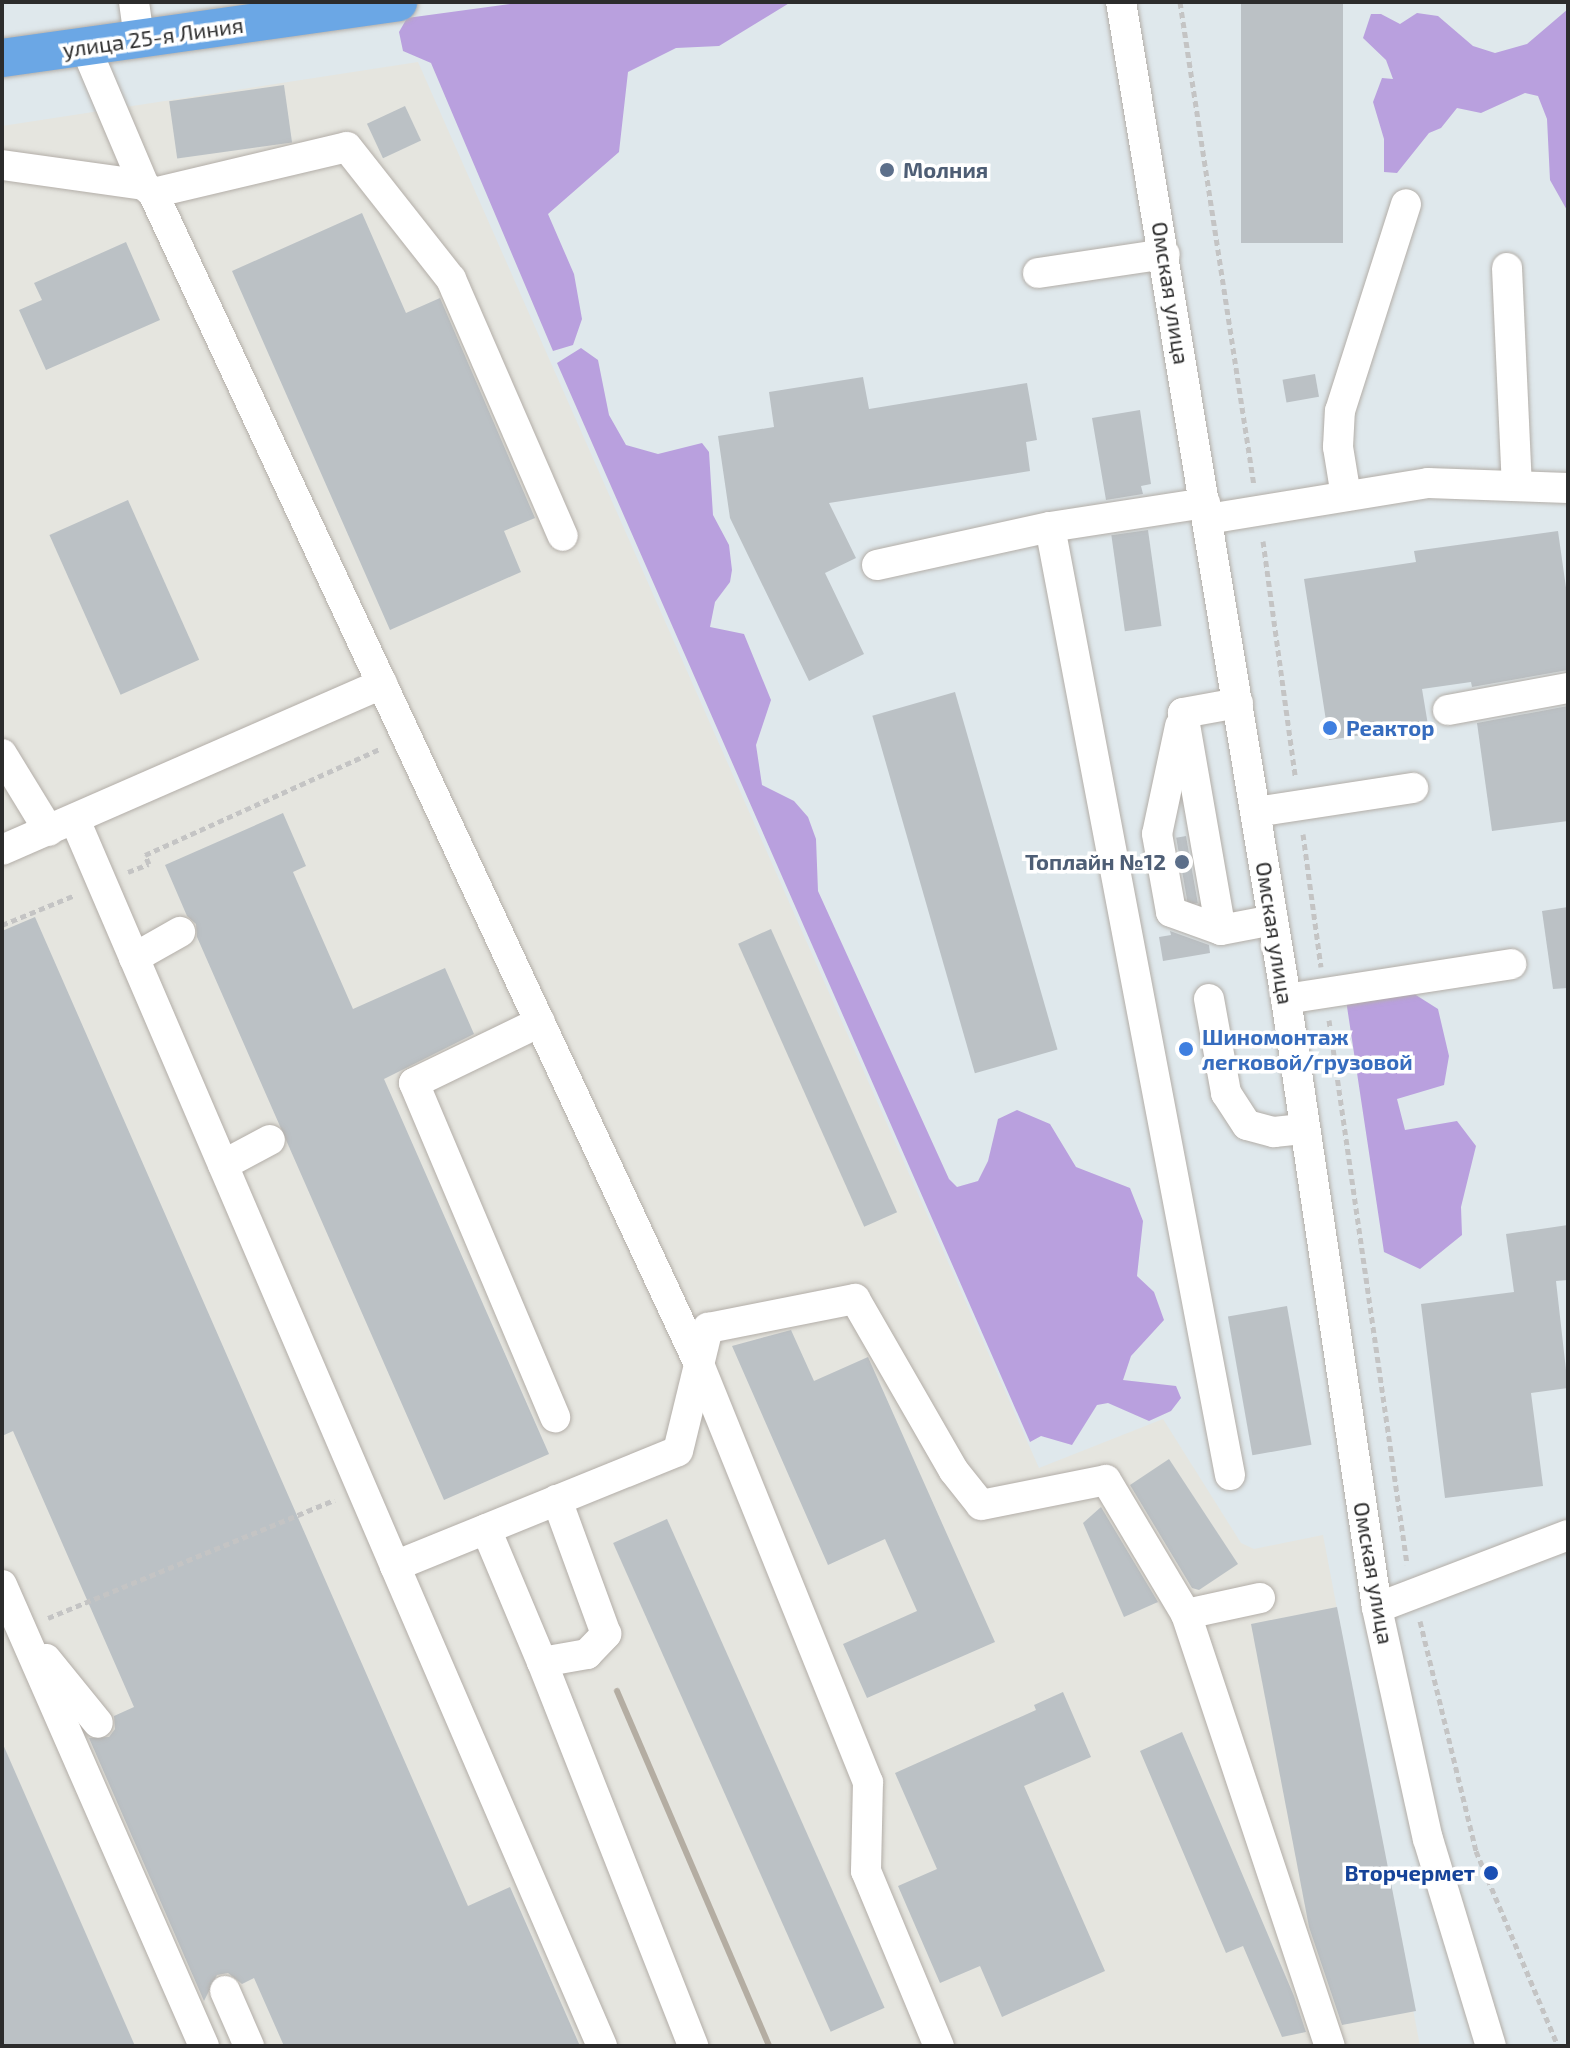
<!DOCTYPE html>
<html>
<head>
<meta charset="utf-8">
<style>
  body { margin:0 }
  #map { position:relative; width:1570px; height:2048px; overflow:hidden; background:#dfe8ec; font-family:"Exo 2",sans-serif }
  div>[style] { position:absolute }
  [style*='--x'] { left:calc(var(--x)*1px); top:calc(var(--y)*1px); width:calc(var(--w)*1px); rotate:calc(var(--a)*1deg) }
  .industrial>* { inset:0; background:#e5e5df }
  .green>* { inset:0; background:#b9a0de }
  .building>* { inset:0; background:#bbc1c5; transform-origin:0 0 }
  .path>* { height:5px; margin-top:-2.5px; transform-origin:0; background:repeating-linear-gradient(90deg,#c4c4c4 0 6px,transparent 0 10px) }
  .roads { filter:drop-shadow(0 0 2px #b3aea8) drop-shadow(0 0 2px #b3aea8) }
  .minor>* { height:30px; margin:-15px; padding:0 15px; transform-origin:15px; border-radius:15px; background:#fff }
  .major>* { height:38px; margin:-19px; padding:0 19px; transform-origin:19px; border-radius:19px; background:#6ba7e5 }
  .rail>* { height:6px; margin:-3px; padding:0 3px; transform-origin:3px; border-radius:3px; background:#b4ada2 }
  .dots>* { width:22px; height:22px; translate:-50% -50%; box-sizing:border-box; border:4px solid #fff; border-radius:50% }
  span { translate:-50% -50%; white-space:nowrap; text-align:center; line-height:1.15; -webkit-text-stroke:7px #fff; paint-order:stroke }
  .street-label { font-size:22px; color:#2c2c2c }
  .service-label { font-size:22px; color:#4e5e75; font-weight:700 }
  .left { translate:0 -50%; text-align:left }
  .right { translate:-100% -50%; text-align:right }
  .shop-label { font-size:22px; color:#366cbe; font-weight:700 }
  .transit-label { font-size:22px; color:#164399; font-weight:700 }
  .frame { position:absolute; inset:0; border:4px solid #2c2c2c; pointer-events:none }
</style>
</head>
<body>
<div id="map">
  <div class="industrial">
    <i style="clip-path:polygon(418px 62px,1039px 1468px,1163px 1419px,1241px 1543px,1254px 1549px,1323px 1535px,1420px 2046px,2px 2046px,2px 126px)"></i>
  </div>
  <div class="green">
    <i style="clip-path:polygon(525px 2px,791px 2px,719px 46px,676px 48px,628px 72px,619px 152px,548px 214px,574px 274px,582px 319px,573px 345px,553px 351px,431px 63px,403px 51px,399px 32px,407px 18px)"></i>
    <i style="clip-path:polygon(1568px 9px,1568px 212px,1550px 180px,1547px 119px,1538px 96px,1525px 93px,1481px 113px,1457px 108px,1441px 128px,1429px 133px,1397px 173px,1384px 172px,1384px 139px,1373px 102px,1382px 78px,1393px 79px,1386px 60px,1363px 38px,1371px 14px,1381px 14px,1400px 24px,1417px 13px,1438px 16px,1473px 46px,1495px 53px,1527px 44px)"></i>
    <i style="clip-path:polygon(581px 348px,598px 360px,609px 415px,626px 445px,658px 454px,702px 443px,709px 452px,713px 515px,729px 545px,732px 570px,730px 582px,715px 602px,710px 627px,744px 634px,771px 700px,756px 745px,762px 785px,794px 801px,808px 817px,816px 839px,818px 891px,949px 1179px,957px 1187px,978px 1181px,988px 1161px,998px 1119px,1017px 1110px,1050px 1124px,1076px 1167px,1130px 1188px,1143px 1221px,1137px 1276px,1154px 1292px,1164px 1320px,1131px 1356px,1123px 1380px,1176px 1386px,1181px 1398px,1171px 1411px,1149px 1421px,1108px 1403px,1097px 1405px,1072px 1445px,1041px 1436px,1030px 1442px,557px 363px)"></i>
    <i style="clip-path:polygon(1408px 990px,1438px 1009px,1449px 1056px,1444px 1085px,1397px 1099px,1405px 1130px,1457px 1121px,1476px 1146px,1461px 1207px,1462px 1235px,1420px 1269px,1384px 1252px,1346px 1000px)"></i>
  </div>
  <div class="building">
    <i style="left:1241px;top:2px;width:102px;height:241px"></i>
    <i style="left:284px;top:85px;width:58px;height:116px;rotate:82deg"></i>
    <i style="left:405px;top:106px;width:38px;height:42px;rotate:65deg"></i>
    <i style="clip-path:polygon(362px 213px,406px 313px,440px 298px,535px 518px,504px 531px,521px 572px,390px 630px,232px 271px)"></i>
    <i style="clip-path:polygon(126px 242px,160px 320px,46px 370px,19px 310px,42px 300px,34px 283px)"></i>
    <i style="left:1315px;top:374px;width:23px;height:33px;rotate:80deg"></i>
    <i style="clip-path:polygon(863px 377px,869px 409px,1027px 383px,1037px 440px,1026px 442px,1030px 471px,829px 503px,856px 558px,825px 573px,864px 654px,809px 681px,730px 518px,718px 436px,774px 427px,769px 392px)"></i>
    <i style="clip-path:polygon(1140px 410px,1151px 484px,1141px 486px,1143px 494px,1106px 500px,1092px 418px)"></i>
    <i style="left:128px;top:500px;width:175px;height:86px;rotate:66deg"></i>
    <i style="left:1148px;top:530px;width:97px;height:37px;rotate:82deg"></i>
    <i style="clip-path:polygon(1558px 531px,1568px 602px,1568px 670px,1472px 687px,1471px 682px,1422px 689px,1428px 725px,1329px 740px,1304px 579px,1416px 562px,1414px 551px)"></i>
    <i style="left:955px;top:692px;width:372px;height:86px;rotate:74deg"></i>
    <i style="clip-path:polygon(1568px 706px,1568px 821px,1492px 831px,1477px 723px)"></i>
    <i style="clip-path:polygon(283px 813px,306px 866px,293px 872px,353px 1009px,445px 968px,474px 1034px,384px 1079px,549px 1454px,444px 1500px,197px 937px,196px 924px,187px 916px,165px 865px)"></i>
    <i style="left:1186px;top:836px;width:68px;height:10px;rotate:80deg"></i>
    <i style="clip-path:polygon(1568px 907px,1568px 988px,1553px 989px,1542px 911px)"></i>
    <i style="clip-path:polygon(35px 917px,468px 1906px,510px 1887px,580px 2046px,284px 2046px,254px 1978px,242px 1984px,228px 1973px,217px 1975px,204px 2001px,89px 1738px,109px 1737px,115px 1729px,114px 1716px,134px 1707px,13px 1431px,2px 1436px,2px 931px)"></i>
    <i style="left:771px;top:929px;width:310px;height:36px;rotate:66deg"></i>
    <i style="clip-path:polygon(1170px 931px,1209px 945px,1210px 953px,1163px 961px,1159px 937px,1171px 935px)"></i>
    <i style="clip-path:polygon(1568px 1225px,1568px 1280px,1556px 1281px,1568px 1388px,1531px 1393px,1543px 1486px,1445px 1498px,1421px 1304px,1514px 1292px,1506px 1234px)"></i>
    <i style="left:1287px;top:1306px;width:141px;height:60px;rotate:80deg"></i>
    <i style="clip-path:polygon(791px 1330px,814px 1381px,868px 1357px,995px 1642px,867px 1698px,843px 1644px,917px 1611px,885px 1539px,828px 1565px,732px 1346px)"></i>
    <i style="clip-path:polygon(1169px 1459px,1238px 1564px,1199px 1590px,1192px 1588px,1130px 1485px)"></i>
    <i style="clip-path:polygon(1101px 1507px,1158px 1602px,1124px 1617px,1083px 1523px)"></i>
    <i style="left:667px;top:1519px;width:535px;height:59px;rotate:66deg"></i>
    <i style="clip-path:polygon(1337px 1607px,1416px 2011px,1342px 2025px,1309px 1927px,1251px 1624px)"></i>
    <i style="clip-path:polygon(1063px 1692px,1091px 1757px,1024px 1786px,1105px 1971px,1002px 2017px,980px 1966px,940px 1983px,898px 1886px,937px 1869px,895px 1773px,1036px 1710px,1034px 1705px)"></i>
    <i style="clip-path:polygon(1182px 1732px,1294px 1996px,1306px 2032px,1282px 2037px,1243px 1946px,1226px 1953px,1140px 1751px)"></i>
    <i style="clip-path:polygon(2px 1742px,135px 2046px,2px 2046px)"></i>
  </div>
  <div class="path">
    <i style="--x:1180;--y:2;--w:487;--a:81.3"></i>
    <i style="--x:1263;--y:541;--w:237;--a:82.2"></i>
    <i style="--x:1303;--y:834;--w:134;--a:82.3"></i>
    <i style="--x:128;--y:872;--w:22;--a:-21"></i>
    <i style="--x:149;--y:864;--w:10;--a:-114"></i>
    <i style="--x:145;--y:855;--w:258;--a:-24.3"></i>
    <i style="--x:2;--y:925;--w:79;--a:-22.3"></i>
    <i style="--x:1329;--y:1020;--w:550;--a:81.84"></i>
    <i style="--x:48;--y:1618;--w:310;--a:-22.4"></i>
    <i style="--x:1420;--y:1621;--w:237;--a:76.3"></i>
    <i style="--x:1476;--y:1851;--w:212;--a:67.2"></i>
  </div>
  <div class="roads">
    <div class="minor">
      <i style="--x:134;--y:2;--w:36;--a:82"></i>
      <i style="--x:1121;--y:2;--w:1011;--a:80.6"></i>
      <i style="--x:1286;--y:999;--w:616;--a:81.5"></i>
      <i style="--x:1377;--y:1608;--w:237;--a:77.6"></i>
      <i style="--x:1428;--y:1839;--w:216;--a:73.1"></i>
      <i style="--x:85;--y:46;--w:151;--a:67"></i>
      <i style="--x:144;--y:185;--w:12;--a:42"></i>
      <i style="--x:153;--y:193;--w:1292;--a:65"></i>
      <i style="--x:699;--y:1364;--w:451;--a:68"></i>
      <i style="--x:868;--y:1782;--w:89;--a:91.3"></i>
      <i style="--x:866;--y:1871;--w:190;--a:67.4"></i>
      <i style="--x:2;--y:165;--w:143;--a:8"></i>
      <i style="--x:153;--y:193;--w:199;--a:-13.3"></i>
      <i style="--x:347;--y:147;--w:168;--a:51.8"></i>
      <i style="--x:451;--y:279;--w:280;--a:66.5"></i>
      <i style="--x:1507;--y:268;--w:218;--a:87.4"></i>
      <i style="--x:1038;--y:273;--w:128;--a:-8.5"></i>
      <i style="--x:1346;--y:496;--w:50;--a:-99.3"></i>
      <i style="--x:1338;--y:447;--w:36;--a:-87"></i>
      <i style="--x:1340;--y:411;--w:217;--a:-72.3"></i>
      <i style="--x:1208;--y:519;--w:223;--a:-9.3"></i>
      <i style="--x:1428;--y:483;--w:140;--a:2"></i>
      <i style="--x:1050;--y:527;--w:965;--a:79.25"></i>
      <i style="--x:877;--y:565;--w:177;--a:-12.4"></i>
      <i style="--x:1050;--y:527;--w:157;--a:-8.8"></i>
      <i style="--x:1238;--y:703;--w:56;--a:169.7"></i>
      <i style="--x:1183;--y:713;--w:220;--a:80.1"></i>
      <i style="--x:1221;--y:930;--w:53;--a:-10.9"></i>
      <i style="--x:1448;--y:710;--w:122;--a:-10.4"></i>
      <i style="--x:1180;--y:726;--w:110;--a:102"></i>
      <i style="--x:1157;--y:834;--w:79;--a:79.8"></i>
      <i style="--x:1171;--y:912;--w:53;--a:19.8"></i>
      <i style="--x:2;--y:754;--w:90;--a:58.6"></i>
      <i style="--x:1256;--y:812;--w:159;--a:-8.7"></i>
      <i style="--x:75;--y:820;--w:812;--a:66.78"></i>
      <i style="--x:2;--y:850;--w:415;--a:-23.6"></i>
      <i style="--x:134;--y:958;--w:53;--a:-29.5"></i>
      <i style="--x:1209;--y:999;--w:96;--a:79.7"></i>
      <i style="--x:1226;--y:1093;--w:38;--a:57"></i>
      <i style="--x:1247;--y:1125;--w:28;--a:15"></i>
      <i style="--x:1274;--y:1132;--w:31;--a:-6"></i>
      <i style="--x:1286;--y:999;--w:228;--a:-8.8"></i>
      <i style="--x:540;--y:1022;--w:140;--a:154.2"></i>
      <i style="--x:414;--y:1083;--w:363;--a:67.1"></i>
      <i style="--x:223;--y:1165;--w:53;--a:-28"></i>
      <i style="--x:486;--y:1529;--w:144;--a:67.2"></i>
      <i style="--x:542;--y:1662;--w:46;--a:-10.1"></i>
      <i style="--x:587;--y:1654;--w:28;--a:-46"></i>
      <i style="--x:606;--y:1634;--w:143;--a:-110.1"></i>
      <i style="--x:2;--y:1585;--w:503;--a:66.34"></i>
      <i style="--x:1260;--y:1598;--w:76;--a:167.8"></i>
      <i style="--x:1186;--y:1614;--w:455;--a:71.6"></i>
      <i style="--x:1377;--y:1608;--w:204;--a:-20.9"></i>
      <i style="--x:46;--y:1659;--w:82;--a:50.9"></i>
      <i style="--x:542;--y:1662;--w:413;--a:68.5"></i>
      <i style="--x:225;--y:1991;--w:60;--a:66.4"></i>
      <i style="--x:602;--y:2046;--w:523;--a:-113.33"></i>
      <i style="--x:395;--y:1566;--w:305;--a:-22.1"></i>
      <i style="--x:678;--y:1451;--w:127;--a:-76.3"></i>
      <i style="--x:708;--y:1328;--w:150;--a:-11.2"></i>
      <i style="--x:855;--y:1299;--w:198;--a:60.1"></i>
      <i style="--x:954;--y:1471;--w:43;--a:51.5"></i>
      <i style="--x:981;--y:1505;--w:127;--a:-11.3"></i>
      <i style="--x:1106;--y:1480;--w:156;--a:59.2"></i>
    </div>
    <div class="major">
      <i style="--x:2;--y:58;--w:400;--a:-8"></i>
    </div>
  </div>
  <div class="rail">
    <i style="--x:617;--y:1691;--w:386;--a:66.8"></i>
  </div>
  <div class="dots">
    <i style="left:887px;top:170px;background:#5c6f8a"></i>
    <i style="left:1330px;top:728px;background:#3f7fe0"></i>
    <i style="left:1182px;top:862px;background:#5c6f8a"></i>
    <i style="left:1186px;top:1049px;background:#3f7fe0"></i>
    <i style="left:1491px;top:1873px;background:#1a4fb4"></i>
  </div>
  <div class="street-label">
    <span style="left:153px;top:37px;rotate:-8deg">улица 25-я Линия</span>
    <span style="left:1171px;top:293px;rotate:81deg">Омская улица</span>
    <span style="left:1275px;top:933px;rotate:81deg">Омская улица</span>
    <span style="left:1374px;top:1573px;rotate:80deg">Омская улица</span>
  </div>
  <div class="service-label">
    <span class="left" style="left:903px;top:170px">Молния</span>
    <span class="right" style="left:1166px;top:862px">Топлайн №12</span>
  </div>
  <div class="shop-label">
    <span class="left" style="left:1346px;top:728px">Реактор</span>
    <span class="left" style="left:1202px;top:1049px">Шиномонтаж<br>легковой/грузовой</span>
  </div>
  <div class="transit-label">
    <span class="right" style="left:1475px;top:1873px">Вторчермет</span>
  </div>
  <div class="frame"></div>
</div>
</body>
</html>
